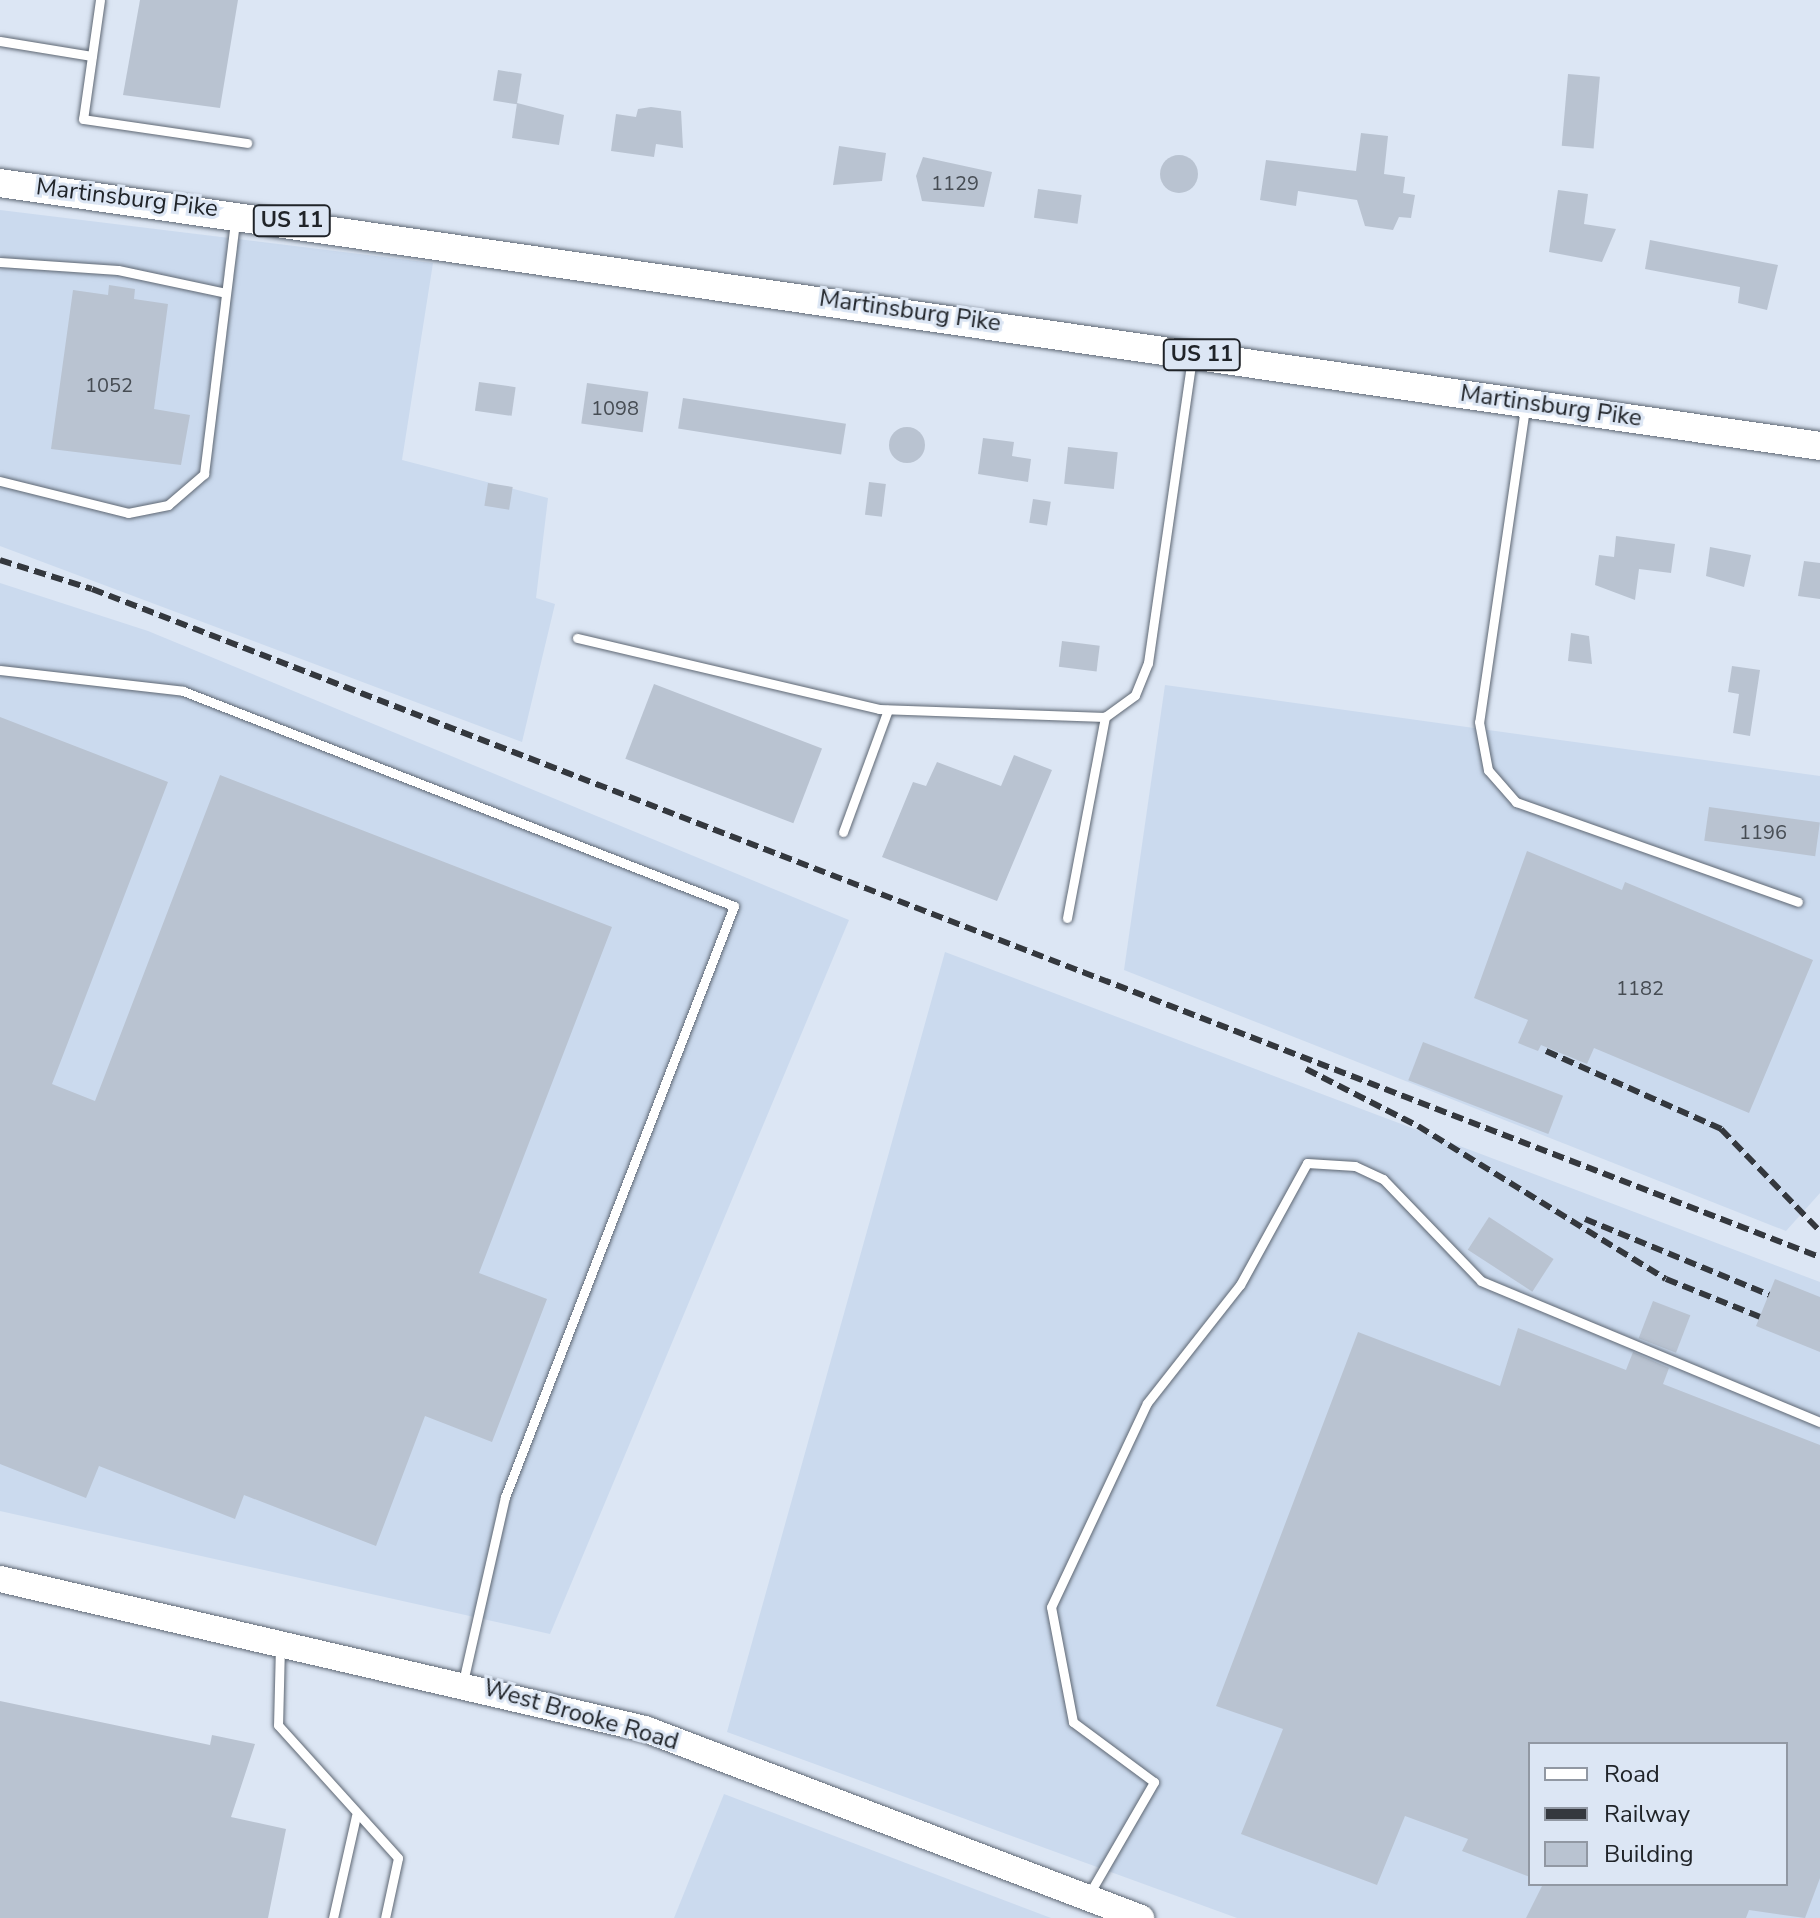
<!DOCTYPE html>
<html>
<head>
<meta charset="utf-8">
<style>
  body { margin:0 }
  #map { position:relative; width:1820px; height:1918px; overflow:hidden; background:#dce6f4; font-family:"Nunito Sans",sans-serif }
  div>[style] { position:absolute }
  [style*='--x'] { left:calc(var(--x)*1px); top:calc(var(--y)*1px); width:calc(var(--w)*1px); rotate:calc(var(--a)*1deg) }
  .built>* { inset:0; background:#cbdaee }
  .building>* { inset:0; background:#b9c3d1; transform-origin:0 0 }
  .round { border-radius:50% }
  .roads { filter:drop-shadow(0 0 2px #5e6773) drop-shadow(0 0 2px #5e6773) }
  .lane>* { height:9px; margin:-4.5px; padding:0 4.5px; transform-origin:4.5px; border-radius:4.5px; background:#fff }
  .secondary>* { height:26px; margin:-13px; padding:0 13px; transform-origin:13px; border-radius:13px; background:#fff }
  .primary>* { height:28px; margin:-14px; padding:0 14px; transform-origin:14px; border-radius:14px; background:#fff }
  .rail>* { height:6px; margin-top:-3px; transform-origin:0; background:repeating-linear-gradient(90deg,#34383e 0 12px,transparent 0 18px) }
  span { translate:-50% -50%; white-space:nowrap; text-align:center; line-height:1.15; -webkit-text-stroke:6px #dce6f4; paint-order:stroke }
  .number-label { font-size:20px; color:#464c53 }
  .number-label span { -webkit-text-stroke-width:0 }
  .shield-label span { padding:2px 6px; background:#dce6f4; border:2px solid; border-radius:6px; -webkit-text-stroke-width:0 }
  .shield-label { font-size:22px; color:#202429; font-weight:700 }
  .street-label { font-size:24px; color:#202429 }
  .legend { position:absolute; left:1528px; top:1742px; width:260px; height:144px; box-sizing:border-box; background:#dce6f4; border:2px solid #9198a3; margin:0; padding:10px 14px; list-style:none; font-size:24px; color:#202429 }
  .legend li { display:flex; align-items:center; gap:16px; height:40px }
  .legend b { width:40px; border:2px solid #9198a3 }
</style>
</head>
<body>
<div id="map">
  <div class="built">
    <i style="clip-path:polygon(0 210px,433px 263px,402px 460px,548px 498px,536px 598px,555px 604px,522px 742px,0 546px)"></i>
    <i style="clip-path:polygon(0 583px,148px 631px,849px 920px,550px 1634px,0 1511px)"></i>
    <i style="clip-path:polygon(1165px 685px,1820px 776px,1820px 1193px,1786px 1231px,1124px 970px)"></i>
    <i style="clip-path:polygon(evenodd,945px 952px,1820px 1282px,1820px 1918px,1237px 1918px,727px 1732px,945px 952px,1530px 1744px,1786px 1744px,1786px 1884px,1530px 1884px,1530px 1744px)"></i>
    <i style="clip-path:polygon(724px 1794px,1051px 1918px,674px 1918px)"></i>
  </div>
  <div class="building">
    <i style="clip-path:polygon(140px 0,238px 0,220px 108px,123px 95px)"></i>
    <i style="left:498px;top:70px;width:24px;height:31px;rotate:9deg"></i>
    <i style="left:1568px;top:74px;width:32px;height:72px;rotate:5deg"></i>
    <i style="clip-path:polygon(517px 103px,564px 115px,559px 145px,512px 138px)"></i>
    <i style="clip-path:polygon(651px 107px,681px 111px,683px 148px,656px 144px,654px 157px,611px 151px,616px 114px,636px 117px,638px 109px)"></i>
    <i style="clip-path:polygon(1361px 133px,1388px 136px,1384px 174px,1405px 177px,1403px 193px,1415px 195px,1411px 218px,1399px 217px,1393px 230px,1365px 226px,1357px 200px,1298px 191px,1296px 206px,1260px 200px,1266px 160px,1356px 171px)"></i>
    <i style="clip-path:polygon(839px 146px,886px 153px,882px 181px,833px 185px)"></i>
    <i class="round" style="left:1160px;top:155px;width:38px;height:38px"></i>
    <i style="clip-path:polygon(923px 157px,992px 172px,984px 207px,922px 201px,916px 176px)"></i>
    <i style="left:1038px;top:189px;width:44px;height:29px;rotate:8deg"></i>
    <i style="clip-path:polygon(1558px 190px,1588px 194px,1584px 224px,1616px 229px,1602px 262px,1549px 252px)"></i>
    <i style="clip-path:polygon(1650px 240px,1778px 265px,1767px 310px,1738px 303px,1740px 287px,1645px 269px)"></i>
    <i style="clip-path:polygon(109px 285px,135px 289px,134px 299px,168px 304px,154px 409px,190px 415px,181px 465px,51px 449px,73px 290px,108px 295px)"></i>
    <i style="left:479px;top:382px;width:37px;height:29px;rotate:8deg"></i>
    <i style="left:587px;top:383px;width:62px;height:41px;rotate:8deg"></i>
    <i style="left:683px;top:398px;width:165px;height:31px;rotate:9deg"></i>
    <i class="round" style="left:889px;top:427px;width:36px;height:36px"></i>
    <i style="clip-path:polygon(983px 438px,1014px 442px,1012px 456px,1031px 459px,1028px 482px,978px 474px)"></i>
    <i style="left:1068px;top:447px;width:50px;height:37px;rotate:6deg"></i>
    <i style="left:869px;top:482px;width:17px;height:33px;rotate:7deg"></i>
    <i style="left:488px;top:483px;width:25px;height:23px;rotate:9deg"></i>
    <i style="left:1033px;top:499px;width:18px;height:24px;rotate:9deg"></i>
    <i style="clip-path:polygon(1616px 536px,1675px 544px,1671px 573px,1639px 569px,1635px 600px,1595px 585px,1599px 555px,1614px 557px)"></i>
    <i style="clip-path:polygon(1710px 547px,1751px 555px,1744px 587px,1706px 576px)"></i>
    <i style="clip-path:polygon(1804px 561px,1820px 563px,1820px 599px,1798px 596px)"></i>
    <i style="clip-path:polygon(1571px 633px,1589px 636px,1592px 664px,1568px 661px)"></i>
    <i style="left:1062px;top:641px;width:38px;height:26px;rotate:7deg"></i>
    <i style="clip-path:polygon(1732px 666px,1760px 670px,1750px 736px,1733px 733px,1739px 694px,1728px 692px)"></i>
    <i style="left:654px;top:684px;width:180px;height:80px;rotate:21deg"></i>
    <i style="clip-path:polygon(0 717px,168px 782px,52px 1084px,95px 1101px,220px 775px,612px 927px,479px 1273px,547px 1299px,492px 1442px,425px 1416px,376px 1546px,244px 1495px,235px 1519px,99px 1466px,86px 1498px,0 1464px)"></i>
    <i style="clip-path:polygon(1014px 755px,1052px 770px,997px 901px,882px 857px,913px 782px,926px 786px,937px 762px,1001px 786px)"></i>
    <i style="left:1709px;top:807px;width:112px;height:34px;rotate:8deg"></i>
    <i style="clip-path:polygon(1527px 851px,1622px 890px,1625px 882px,1813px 960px,1749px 1113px,1594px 1048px,1587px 1064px,1541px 1045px,1538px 1051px,1518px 1043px,1528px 1020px,1474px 998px)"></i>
    <i style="left:1423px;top:1042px;width:150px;height:41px;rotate:21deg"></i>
    <i style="left:1489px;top:1217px;width:77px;height:39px;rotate:33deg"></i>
    <i style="clip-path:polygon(1775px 1279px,1820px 1297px,1820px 1352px,1756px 1326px)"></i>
    <i style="left:1653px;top:1301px;width:40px;height:40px;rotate:21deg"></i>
    <i style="clip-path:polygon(1518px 1328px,1626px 1370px,1633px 1352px,1669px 1368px,1663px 1384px,1820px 1445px,1820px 1878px,1805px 1918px,1749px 1910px,1746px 1918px,1526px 1918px,1543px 1884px,1786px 1884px,1786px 1744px,1530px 1744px,1530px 1877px,1462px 1851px,1468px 1839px,1405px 1816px,1377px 1885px,1241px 1834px,1283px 1729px,1216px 1706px,1358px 1332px,1500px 1386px)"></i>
    <i style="clip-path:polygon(0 1701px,210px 1745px,212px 1735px,255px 1744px,231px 1817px,286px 1829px,268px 1918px,0 1918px)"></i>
  </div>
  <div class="roads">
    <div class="lane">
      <i style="--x:100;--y:0;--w:120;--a:98.1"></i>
      <i style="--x:83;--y:119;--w:166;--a:8.3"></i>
      <i style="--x:0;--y:41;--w:93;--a:9.3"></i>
      <i style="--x:0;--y:262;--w:118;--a:3.9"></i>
      <i style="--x:118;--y:270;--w:110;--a:12"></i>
      <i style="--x:1525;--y:408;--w:317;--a:98.3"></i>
      <i style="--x:1479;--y:722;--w:49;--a:79.4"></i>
      <i style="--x:1488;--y:770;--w:43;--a:48.8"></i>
      <i style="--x:1516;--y:802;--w:299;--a:19.5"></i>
      <i style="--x:0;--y:481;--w:132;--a:14"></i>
      <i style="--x:128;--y:513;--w:41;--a:-11.3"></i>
      <i style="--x:168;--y:505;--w:48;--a:-40.7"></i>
      <i style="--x:204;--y:474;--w:256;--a:-83"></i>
      <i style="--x:577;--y:638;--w:310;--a:13.2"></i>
      <i style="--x:879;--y:709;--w:226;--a:2"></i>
      <i style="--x:1105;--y:717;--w:37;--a:-36"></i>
      <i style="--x:1135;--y:695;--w:35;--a:-68"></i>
      <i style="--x:1148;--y:663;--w:307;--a:-81.8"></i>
      <i style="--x:0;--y:670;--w:184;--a:6.5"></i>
      <i style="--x:183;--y:691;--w:591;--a:21.32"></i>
      <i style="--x:734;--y:906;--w:634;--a:111.18"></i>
      <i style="--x:505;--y:1497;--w:190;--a:102.8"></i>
      <i style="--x:843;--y:832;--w:130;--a:-69.8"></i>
      <i style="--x:1067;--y:918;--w:205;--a:-79.3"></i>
      <i style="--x:280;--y:1645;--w:80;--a:91.4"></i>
      <i style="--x:278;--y:1725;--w:179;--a:47.9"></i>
      <i style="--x:398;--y:1858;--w:61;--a:102.2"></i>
      <i style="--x:1088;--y:1896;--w:132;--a:-59.9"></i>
      <i style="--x:1154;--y:1782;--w:101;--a:-143.5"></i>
      <i style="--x:1073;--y:1722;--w:117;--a:-100.8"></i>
      <i style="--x:1051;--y:1607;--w:225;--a:-64.8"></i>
      <i style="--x:1147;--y:1403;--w:150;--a:-51.8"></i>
      <i style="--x:1240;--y:1285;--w:139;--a:-61.2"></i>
      <i style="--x:1307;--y:1163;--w:48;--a:3.6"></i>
      <i style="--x:1355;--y:1166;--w:31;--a:25"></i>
      <i style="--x:1383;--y:1179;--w:141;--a:46.1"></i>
      <i style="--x:1481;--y:1281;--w:367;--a:22.6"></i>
      <i style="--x:333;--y:1918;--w:105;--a:-77.3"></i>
    </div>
    <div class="secondary">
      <i style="--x:0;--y:1579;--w:662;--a:13.09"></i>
      <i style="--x:645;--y:1729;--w:531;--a:20.86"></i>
    </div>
    <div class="primary">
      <i style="--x:0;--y:183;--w:1839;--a:8.22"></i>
    </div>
  </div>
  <div class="rail">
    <i style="--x:0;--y:560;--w:96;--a:17.5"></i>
    <i style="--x:92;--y:589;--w:1853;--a:21.14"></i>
    <i style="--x:1546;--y:1051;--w:192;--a:24"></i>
    <i style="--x:1721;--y:1129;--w:142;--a:45.9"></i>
    <i style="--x:1306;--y:1069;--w:126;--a:27"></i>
    <i style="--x:1418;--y:1126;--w:291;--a:31.7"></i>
    <i style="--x:1666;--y:1279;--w:101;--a:22"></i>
    <i style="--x:1585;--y:1219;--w:199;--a:22.4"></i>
  </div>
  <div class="number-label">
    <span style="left:955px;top:183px">1129</span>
    <span style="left:109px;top:385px">1052</span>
    <span style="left:615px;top:408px">1098</span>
    <span style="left:1763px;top:832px">1196</span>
    <span style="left:1640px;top:988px">1182</span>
  </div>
  <div class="shield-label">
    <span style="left:292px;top:221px">US 11</span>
    <span style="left:1202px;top:355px">US 11</span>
  </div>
  <div class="street-label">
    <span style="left:127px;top:198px;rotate:7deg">Martinsburg Pike</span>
    <span style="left:910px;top:311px;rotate:8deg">Martinsburg Pike</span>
    <span style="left:1551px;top:406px;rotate:8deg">Martinsburg Pike</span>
    <span style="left:581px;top:1715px;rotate:16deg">West Brooke Road</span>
  </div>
  <ul class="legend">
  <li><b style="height:10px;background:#fff"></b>Road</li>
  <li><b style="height:10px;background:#34383e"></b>Railway</li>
  <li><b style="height:22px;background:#b9c3d1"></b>Building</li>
  </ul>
</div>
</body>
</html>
